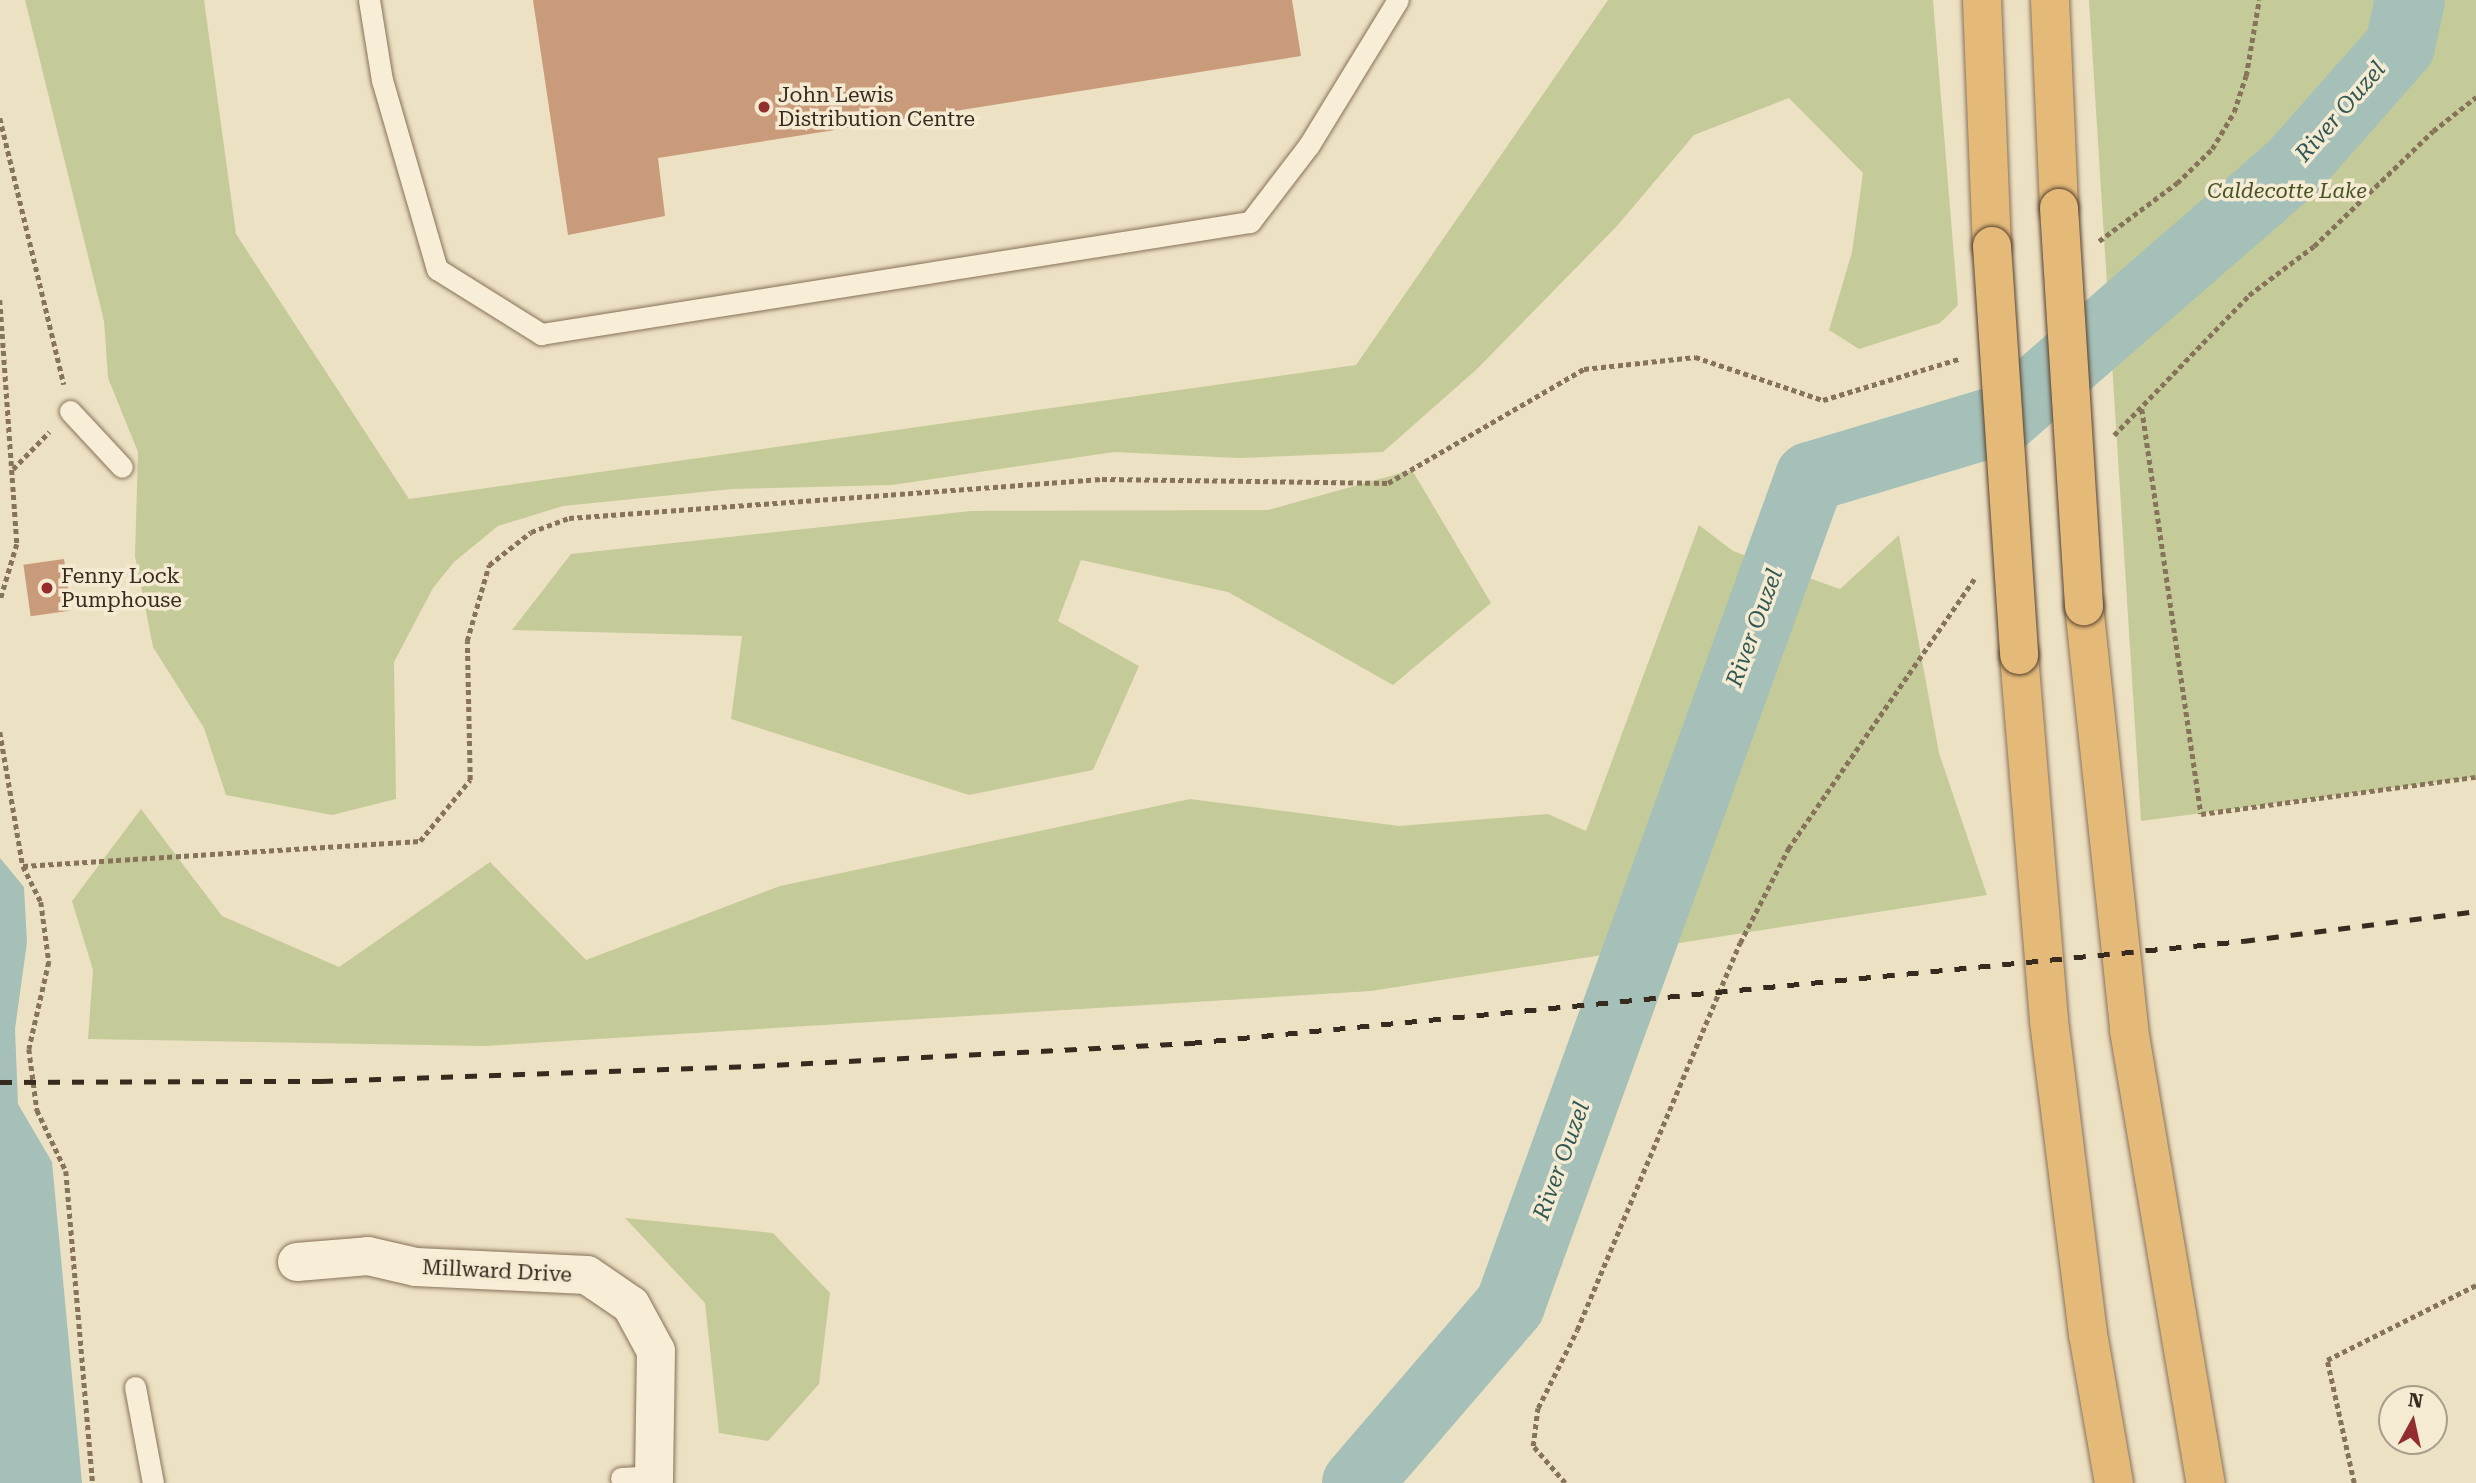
<!DOCTYPE html>
<html>
<head>
<meta charset="utf-8">
<style>
  body { margin:0 }
  #map { position:relative; width:2476px; height:1483px; overflow:hidden; background:#ede1c3; font-family:"Roboto Serif",serif }
  div>[style] { position:absolute }
  [style*='--x'] { left:calc(var(--x)*1px); top:calc(var(--y)*1px); width:calc(var(--w)*1px); rotate:calc(var(--a)*1deg) }
  .green>* { inset:0; background:#c5cb98 }
  .water>* { inset:0; background:#a5c0b8 }
  .river>* { height:70px; margin:-35px; padding:0 35px; transform-origin:35px; border-radius:35px; background:#a5c0b8 }
  .building>* { inset:0; background:#ca9b7a; transform-origin:0 0 }
  .path>* { height:4.5px; margin-top:-2.25px; transform-origin:0; background:repeating-linear-gradient(90deg,#87725a 0 5px,transparent 0 8.5px) }
  .roads { filter:drop-shadow(0 0 2px #87725a) drop-shadow(0 0 2px #87725a) }
  .service>* { height:21px; margin:-10.5px; padding:0 10.5px; transform-origin:10.5px; border-radius:10.5px; background:#f8eed7 }
  .minor>* { height:38px; margin:-19px; padding:0 19px; transform-origin:19px; border-radius:19px; background:#f8eed7 }
  .trunk>* { height:38px; margin:-19px; padding:0 19px; transform-origin:19px; border-radius:19px; background:#e5ba79 }
  .rail>* { height:5px; margin-top:-2.5px; transform-origin:0; background:repeating-linear-gradient(90deg,#372a1e 0 12px,transparent 0 24px) }
  .bridges { filter:drop-shadow(0 0 2px #55402f) drop-shadow(0 0 2px #55402f) }
  .trunk-bridge>* { height:38px; margin:-19px; padding:0 19px; transform-origin:19px; border-radius:19px; background:#e5ba79 }
  .dots>* { width:19px; height:19px; translate:-50% -50%; box-sizing:border-box; border:4px solid #f5ebd3; border-radius:50% }
  span { translate:-50% -50%; white-space:nowrap; text-align:center; line-height:1.15; -webkit-text-stroke:7px #f5ebd3; paint-order:stroke }
  .poi-label { font-size:21px; color:#372a1e }
  .left { translate:0 -50%; text-align:left }
  .park-label { font-size:21px; color:#485325; font-style:italic }
  .street-label { font-size:21px; color:#372a1e }
  .water-label { font-size:23px; color:#2e5754; font-style:italic }
  .north { position:absolute; left:2378px; top:1385px; width:70px; height:70px; box-sizing:border-box; background:#f5ebd3; border:2px solid #a99e8b; border-radius:50%; rotate:8deg; font-size:19px; font-weight:700; line-height:28px; text-align:center; color:#372a1e }
  .north::after { content:''; display:block; margin:auto; width:24px; height:32px; background:#952c2d; clip-path:polygon(50% 0,100% 100%,50% 72%,0 100%) }
</style>
</head>
<body>
<div id="map">
  <div class="green">
    <i style="clip-path:polygon(25px 0,204px 0,236px 234px,409px 499px,1356px 365px,1608px 0,1933px 0,1958px 305px,1940px 323px,1859px 349px,1829px 330px,1852px 252px,1863px 173px,1789px 98px,1694px 135px,1617px 226px,1477px 369px,1383px 452px,1239px 458px,1114px 452px,892px 485px,732px 489px,563px 506px,498px 526px,454px 562px,433px 588px,394px 662px,396px 799px,332px 815px,226px 795px,204px 728px,153px 647px,135px 556px,138px 452px,108px 378px,104px 321px)"></i>
    <i style="clip-path:polygon(2089px 0,2476px 0,2476px 777px,2141px 821px)"></i>
    <i style="clip-path:polygon(1412px 470px,1491px 603px,1393px 685px,1228px 592px,1081px 560px,1058px 621px,1139px 666px,1093px 770px,969px 795px,731px 719px,742px 636px,512px 630px,571px 554px,971px 511px,1268px 510px)"></i>
    <i style="clip-path:polygon(1699px 525px,1733px 551px,1840px 589px,1899px 535px,1939px 753px,1987px 895px,1371px 991px,485px 1046px,88px 1039px,93px 970px,72px 901px,141px 809px,222px 916px,339px 967px,490px 862px,586px 960px,780px 886px,1190px 799px,1399px 826px,1548px 814px,1586px 831px)"></i>
    <i style="clip-path:polygon(625px 1218px,773px 1233px,830px 1293px,819px 1384px,768px 1441px,719px 1433px,705px 1303px)"></i>
  </div>
  <div class="water">
    <i style="clip-path:polygon(0 858px,24px 887px,27px 942px,15px 1029px,18px 1104px,52px 1162px,82px 1483px,0 1483px)"></i>
  </div>
  <div class="river">
    <i style="--x:1357;--y:1483;--w:235;--a:-49.3"></i>
    <i style="--x:1510;--y:1305;--w:881;--a:-70.08"></i>
    <i style="--x:1810;--y:477;--w:202;--a:-16.7"></i>
    <i style="--x:2003;--y:419;--w:387;--a:-41"></i>
    <i style="--x:2295;--y:165;--w:159;--a:-48.6"></i>
    <i style="--x:2400;--y:46;--w:47;--a:-77.7"></i>
  </div>
  <div class="building">
    <i style="clip-path:polygon(533px 0,1292px 0,1301px 56px,658px 158px,665px 216px,568px 235px)"></i>
    <i style="left:64px;top:559px;width:52px;height:41px;rotate:82deg"></i>
  </div>
  <div class="path">
    <i style="--x:0;--y:118;--w:274;--a:76.5"></i>
    <i style="--x:2099;--y:241;--w:97;--a:-36.6"></i>
    <i style="--x:2177;--y:183;--w:49;--a:-44.2"></i>
    <i style="--x:2212;--y:149;--w:43;--a:-59.3"></i>
    <i style="--x:2234;--y:112;--w:38;--a:-72"></i>
    <i style="--x:2246;--y:76;--w:77;--a:-80.3"></i>
    <i style="--x:0;--y:300;--w:245;--a:86"></i>
    <i style="--x:17;--y:544;--w:59;--a:106.6"></i>
    <i style="--x:2142;--y:409;--w:409;--a:81.7"></i>
    <i style="--x:2201;--y:814;--w:277;--a:-7.7"></i>
    <i style="--x:2114;--y:435;--w:194;--a:-46"></i>
    <i style="--x:2249;--y:295;--w:81;--a:-37"></i>
    <i style="--x:2314;--y:246;--w:165;--a:-44"></i>
    <i style="--x:2433;--y:131;--w:55;--a:-38.3"></i>
    <i style="--x:13;--y:469;--w:52;--a:-45.8"></i>
    <i style="--x:0;--y:732;--w:136;--a:80.3"></i>
    <i style="--x:23;--y:866;--w:40;--a:63.4"></i>
    <i style="--x:41;--y:902;--w:61;--a:82.4"></i>
    <i style="--x:49;--y:962;--w:89;--a:102.9"></i>
    <i style="--x:29;--y:1049;--w:62;--a:82.5"></i>
    <i style="--x:37;--y:1110;--w:68;--a:64.6"></i>
    <i style="--x:66;--y:1171;--w:313;--a:85.1"></i>
    <i style="--x:23;--y:866;--w:398;--a:-3.6"></i>
    <i style="--x:420;--y:841;--w:79;--a:-50.7"></i>
    <i style="--x:470;--y:780;--w:139;--a:-91.2"></i>
    <i style="--x:467;--y:641;--w:79;--a:-73.9"></i>
    <i style="--x:489;--y:565;--w:53;--a:-38.2"></i>
    <i style="--x:531;--y:532;--w:40;--a:-20.2"></i>
    <i style="--x:569;--y:518;--w:534;--a:-4.18"></i>
    <i style="--x:1102;--y:479;--w:286;--a:0.8"></i>
    <i style="--x:1388;--y:483;--w:227;--a:-30.2"></i>
    <i style="--x:1584;--y:369;--w:112;--a:-6.2"></i>
    <i style="--x:1695;--y:357;--w:135;--a:18.6"></i>
    <i style="--x:1823;--y:400;--w:142;--a:-16.8"></i>
    <i style="--x:1565;--y:1483;--w:49;--a:-130.9"></i>
    <i style="--x:1533;--y:1446;--w:38;--a:-83"></i>
    <i style="--x:1538;--y:1408;--w:87;--a:-63.4"></i>
    <i style="--x:1577;--y:1330;--w:420;--a:-67.2"></i>
    <i style="--x:1740;--y:943;--w:106;--a:-62.9"></i>
    <i style="--x:1788;--y:849;--w:328;--a:-55.4"></i>
    <i style="--x:2354;--y:1483;--w:126;--a:-102.4"></i>
    <i style="--x:2327;--y:1360;--w:167;--a:-26.7"></i>
  </div>
  <div class="roads">
    <div class="service">
      <i style="--x:369;--y:0;--w:81;--a:80.8"></i>
      <i style="--x:382;--y:80;--w:197;--a:73.8"></i>
      <i style="--x:437;--y:269;--w:123;--a:32"></i>
      <i style="--x:541;--y:334;--w:718;--a:-8.98"></i>
      <i style="--x:1250;--y:222;--w:97;--a:-52.5"></i>
      <i style="--x:1309;--y:145;--w:170;--a:-58.5"></i>
      <i style="--x:70;--y:411;--w:76;--a:47.1"></i>
      <i style="--x:135;--y:1387;--w:98;--a:79.4"></i>
      <i style="--x:621;--y:1478;--w:33;--a:-3"></i>
    </div>
    <div class="minor">
      <i style="--x:297;--y:1262;--w:71;--a:-4.8"></i>
      <i style="--x:368;--y:1256;--w:49;--a:12.9"></i>
      <i style="--x:416;--y:1267;--w:171;--a:2.7"></i>
      <i style="--x:587;--y:1275;--w:53;--a:34.3"></i>
      <i style="--x:631;--y:1305;--w:52;--a:61.5"></i>
      <i style="--x:656;--y:1351;--w:132;--a:90.9"></i>
    </div>
    <div class="trunk">
      <i style="--x:1982;--y:0;--w:246;--a:87.7"></i>
      <i style="--x:2050;--y:0;--w:208;--a:87.5"></i>
      <i style="--x:2084;--y:606;--w:426;--a:83.9"></i>
      <i style="--x:2129;--y:1030;--w:459;--a:80.4"></i>
      <i style="--x:2019;--y:655;--w:367;--a:85.3"></i>
      <i style="--x:2049;--y:1021;--w:315;--a:82.9"></i>
      <i style="--x:2088;--y:1334;--w:151;--a:80.1"></i>
    </div>
  </div>
  <div class="rail">
    <i style="--x:0;--y:1082;--w:321;--a:-0.2"></i>
    <i style="--x:321;--y:1081;--w:432;--a:-2"></i>
    <i style="--x:753;--y:1066;--w:438;--a:-3"></i>
    <i style="--x:1190;--y:1043;--w:1058;--a:-5.53"></i>
    <i style="--x:2243;--y:941;--w:235;--a:-7.3"></i>
  </div>
  <div class="bridges">
    <div class="trunk-bridge">
      <i style="--x:2059;--y:208;--w:399;--a:86.4"></i>
      <i style="--x:1992;--y:246;--w:410;--a:86.2"></i>
    </div>
  </div>
  <div class="dots">
    <i style="left:764px;top:107px;background:#952c2d"></i>
    <i style="left:47px;top:588px;background:#952c2d"></i>
  </div>
  <div class="poi-label">
    <span class="left" style="left:778px;top:107px">John Lewis<br>Distribution Centre</span>
    <span class="left" style="left:61px;top:588px">Fenny Lock<br>Pumphouse</span>
  </div>
  <div class="park-label">
    <span style="left:2287px;top:191px">Caldecotte Lake</span>
  </div>
  <div class="street-label">
    <span style="left:497px;top:1271px;rotate:3deg">Millward Drive</span>
  </div>
  <div class="water-label">
    <span style="left:2341px;top:112px;rotate:-49deg">River Ouzel</span>
    <span style="left:1755px;top:628px;rotate:-70deg">River Ouzel</span>
    <span style="left:1562px;top:1161px;rotate:-70deg">River Ouzel</span>
  </div>
  <div class="north">N</div>
</div>
</body>
</html>
